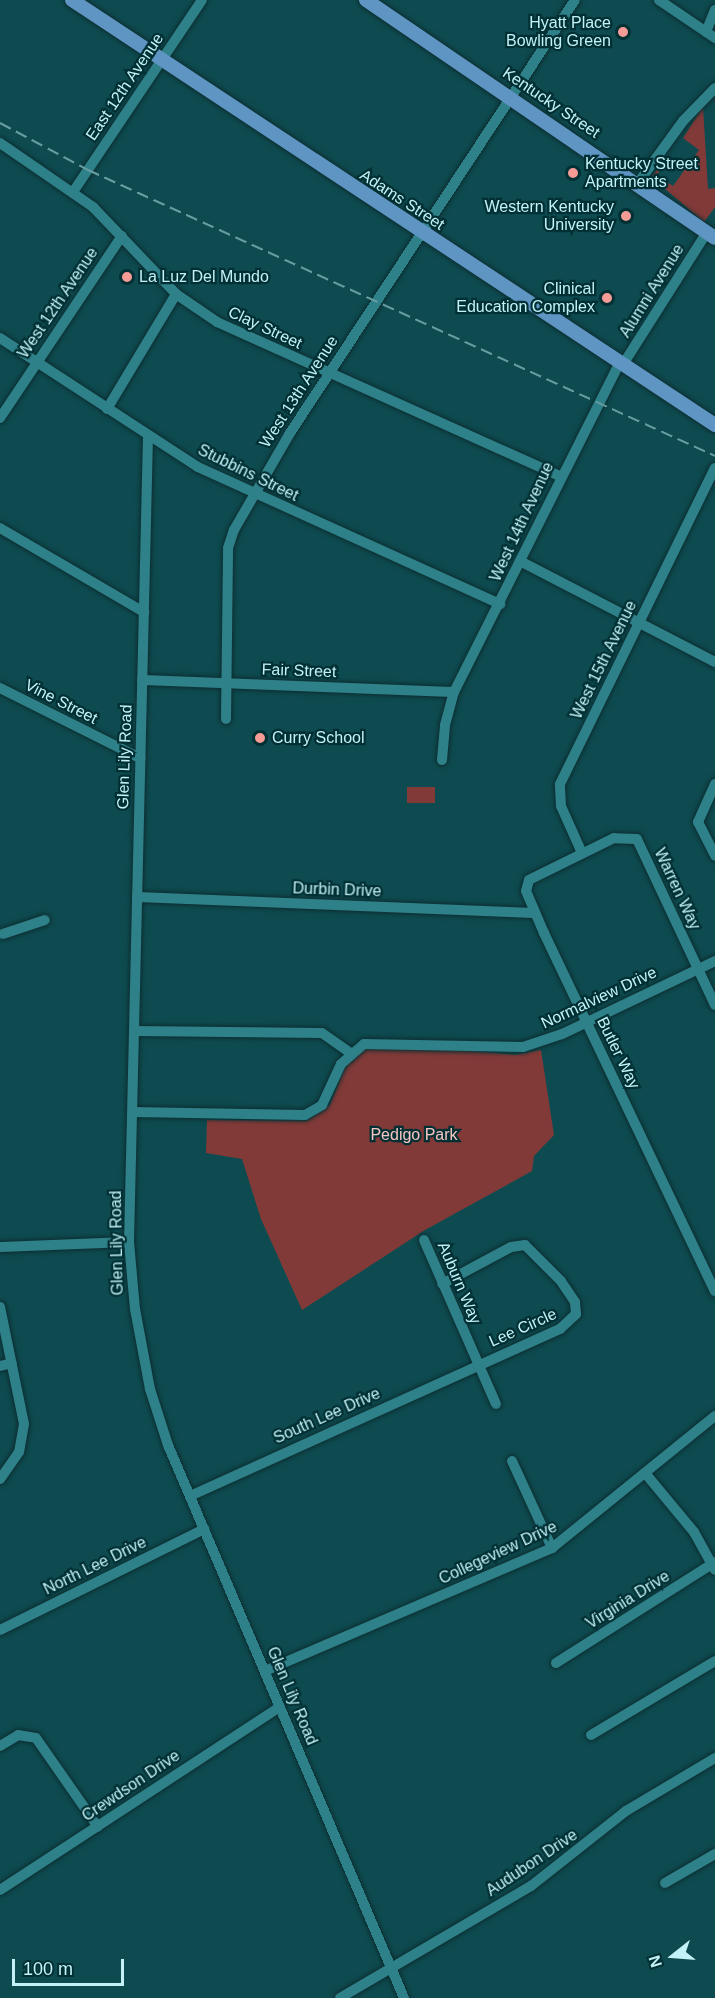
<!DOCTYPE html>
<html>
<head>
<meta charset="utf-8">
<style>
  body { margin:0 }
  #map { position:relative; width:715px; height:1998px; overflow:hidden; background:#0e4b50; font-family:Helvetica,sans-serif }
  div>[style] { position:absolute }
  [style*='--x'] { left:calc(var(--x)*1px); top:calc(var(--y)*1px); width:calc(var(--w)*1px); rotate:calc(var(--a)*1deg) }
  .green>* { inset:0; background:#823a38; transform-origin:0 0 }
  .roads { filter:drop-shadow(0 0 2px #0c2e31) drop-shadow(0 0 2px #0c2e31) }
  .minor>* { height:10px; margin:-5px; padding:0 5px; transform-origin:5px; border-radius:5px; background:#2f8189 }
  .major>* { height:14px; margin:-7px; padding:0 7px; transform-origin:7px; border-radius:7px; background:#5e95c3 }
  .rail>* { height:2px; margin-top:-1px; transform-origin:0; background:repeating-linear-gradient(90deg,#679da2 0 12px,transparent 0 18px) }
  .dots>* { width:16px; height:16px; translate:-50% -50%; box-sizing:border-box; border:3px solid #002f34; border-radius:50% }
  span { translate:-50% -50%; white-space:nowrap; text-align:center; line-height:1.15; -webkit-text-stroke:4.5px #002f34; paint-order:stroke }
  .poi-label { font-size:16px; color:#c2f2f7 }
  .right { translate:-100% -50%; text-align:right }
  .left { translate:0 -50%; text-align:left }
  .street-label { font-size:16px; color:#c2f2f7 }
  .park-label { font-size:16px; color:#f5c5c1 }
  .north { position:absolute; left:643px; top:1926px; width:60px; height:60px; -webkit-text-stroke:4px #002f34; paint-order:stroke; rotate:253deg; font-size:16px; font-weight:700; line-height:24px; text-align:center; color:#c2f2f7 }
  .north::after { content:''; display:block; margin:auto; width:21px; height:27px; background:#c2f2f7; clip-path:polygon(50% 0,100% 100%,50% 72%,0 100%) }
  .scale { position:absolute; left:12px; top:1959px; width:112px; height:27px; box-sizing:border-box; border:3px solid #c2f2f7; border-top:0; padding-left:8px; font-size:18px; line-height:21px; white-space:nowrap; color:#c2f2f7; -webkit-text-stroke:4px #002f34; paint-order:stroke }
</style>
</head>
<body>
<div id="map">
  <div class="green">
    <i style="clip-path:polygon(703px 107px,708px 189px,715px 188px,715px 207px,704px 222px,651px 177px,671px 153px,657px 175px,673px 186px,699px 150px,683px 138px)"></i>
    <i style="left:435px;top:787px;width:16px;height:28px;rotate:90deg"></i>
    <i style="clip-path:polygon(439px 1048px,515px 1055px,541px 1050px,554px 1135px,534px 1156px,532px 1171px,425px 1230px,302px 1310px,261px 1219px,242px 1159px,206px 1153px,207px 1120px,307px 1121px,330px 1105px,348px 1060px,362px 1049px)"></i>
  </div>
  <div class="roads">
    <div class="minor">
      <i style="--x:659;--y:0;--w:68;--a:34.2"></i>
      <i style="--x:706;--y:32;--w:24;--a:-68"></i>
      <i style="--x:0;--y:143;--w:113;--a:34.5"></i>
      <i style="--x:93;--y:207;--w:120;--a:46.3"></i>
      <i style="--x:176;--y:294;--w:50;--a:34.3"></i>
      <i style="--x:217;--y:322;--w:376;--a:24.2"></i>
      <i style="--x:638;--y:183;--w:77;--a:-54"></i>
      <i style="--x:683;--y:121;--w:46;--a:-45.9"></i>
      <i style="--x:73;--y:192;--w:231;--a:-56.1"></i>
      <i style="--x:0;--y:338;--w:236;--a:33.1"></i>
      <i style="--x:198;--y:467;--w:332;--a:24.4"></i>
      <i style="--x:622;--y:366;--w:159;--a:-57.6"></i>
      <i style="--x:107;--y:409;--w:134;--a:-59"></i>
      <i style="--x:0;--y:418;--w:219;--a:-56.2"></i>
      <i style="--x:148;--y:436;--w:806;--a:91.35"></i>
      <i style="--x:129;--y:1242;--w:67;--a:84.9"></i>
      <i style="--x:135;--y:1309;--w:81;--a:79.4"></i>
      <i style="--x:150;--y:1389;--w:59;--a:72.2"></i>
      <i style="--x:168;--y:1445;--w:601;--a:66.89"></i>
      <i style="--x:0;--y:528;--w:167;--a:30.3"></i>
      <i style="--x:520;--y:561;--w:220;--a:27.4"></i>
      <i style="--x:142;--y:680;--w:312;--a:2.2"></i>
      <i style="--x:0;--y:688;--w:157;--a:26.6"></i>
      <i style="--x:226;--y:719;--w:171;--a:-89.3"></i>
      <i style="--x:228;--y:548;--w:19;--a:-72"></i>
      <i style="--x:234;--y:530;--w:112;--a:-60"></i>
      <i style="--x:290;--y:433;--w:518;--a:-56.65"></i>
      <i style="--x:442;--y:760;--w:35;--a:-85"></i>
      <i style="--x:445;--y:725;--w:34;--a:-75"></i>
      <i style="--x:454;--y:692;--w:367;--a:-63.3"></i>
      <i style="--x:715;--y:784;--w:42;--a:114.1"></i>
      <i style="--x:698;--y:822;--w:38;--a:63"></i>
      <i style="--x:582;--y:853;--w:51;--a:-114.1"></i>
      <i style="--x:561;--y:806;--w:22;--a:-93"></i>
      <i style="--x:560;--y:784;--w:352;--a:-63.9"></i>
      <i style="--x:137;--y:897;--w:398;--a:2.3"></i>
      <i style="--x:3;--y:934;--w:44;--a:-18.4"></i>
      <i style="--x:715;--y:1005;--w:183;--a:-115.2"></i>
      <i style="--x:637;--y:839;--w:23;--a:-178"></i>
      <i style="--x:614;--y:838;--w:95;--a:153.7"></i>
      <i style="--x:529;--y:880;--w:11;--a:105"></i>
      <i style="--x:526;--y:891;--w:46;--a:66.8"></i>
      <i style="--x:544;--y:933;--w:397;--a:64.5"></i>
      <i style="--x:135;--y:1031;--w:187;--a:0.6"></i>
      <i style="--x:322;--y:1033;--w:35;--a:35"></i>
      <i style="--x:133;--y:1112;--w:172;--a:1"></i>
      <i style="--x:305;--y:1115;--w:20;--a:-30"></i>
      <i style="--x:322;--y:1105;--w:45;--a:-65.1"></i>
      <i style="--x:341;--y:1064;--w:30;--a:-41"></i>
      <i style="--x:364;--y:1044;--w:159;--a:1.1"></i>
      <i style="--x:523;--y:1047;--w:41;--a:-18.4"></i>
      <i style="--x:562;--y:1034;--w:170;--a:-25.5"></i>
      <i style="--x:424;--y:1240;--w:179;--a:66.3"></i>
      <i style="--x:0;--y:1247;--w:129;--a:-2.2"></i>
      <i style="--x:0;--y:1307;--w:119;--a:78.4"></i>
      <i style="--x:24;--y:1424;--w:28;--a:100"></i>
      <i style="--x:19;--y:1452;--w:33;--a:125"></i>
      <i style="--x:0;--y:1366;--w:12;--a:-14"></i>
      <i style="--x:512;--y:1461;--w:96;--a:65.3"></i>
      <i style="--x:645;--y:1473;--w:77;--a:50.3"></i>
      <i style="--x:694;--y:1532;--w:43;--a:61.1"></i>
      <i style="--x:190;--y:1496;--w:406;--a:-24.3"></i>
      <i style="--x:560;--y:1329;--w:22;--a:-43"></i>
      <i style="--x:576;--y:1314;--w:12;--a:-95"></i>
      <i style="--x:575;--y:1302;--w:25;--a:-124"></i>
      <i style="--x:561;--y:1281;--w:51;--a:-135"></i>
      <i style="--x:525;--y:1245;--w:14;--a:172"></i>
      <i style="--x:511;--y:1247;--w:78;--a:151.8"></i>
      <i style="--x:0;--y:1630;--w:228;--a:-26.3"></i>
      <i style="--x:556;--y:1663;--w:188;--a:-32.4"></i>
      <i style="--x:265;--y:1671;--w:312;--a:-23.2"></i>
      <i style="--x:552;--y:1548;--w:210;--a:-39"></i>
      <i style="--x:591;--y:1735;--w:144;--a:-30.8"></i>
      <i style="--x:0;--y:1746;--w:21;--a:-31"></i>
      <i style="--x:18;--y:1735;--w:18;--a:9"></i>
      <i style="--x:36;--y:1738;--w:108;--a:55.1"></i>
      <i style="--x:665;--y:1883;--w:58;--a:-30.1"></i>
      <i style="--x:0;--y:1890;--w:334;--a:-33.2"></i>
      <i style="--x:340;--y:1998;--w:221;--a:-30.4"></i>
      <i style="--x:531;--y:1886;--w:121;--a:-38.3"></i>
      <i style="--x:626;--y:1811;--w:104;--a:-30.8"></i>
    </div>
    <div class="major">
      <i style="--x:72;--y:0;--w:771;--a:33.46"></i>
      <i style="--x:366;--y:0;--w:422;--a:34.3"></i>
    </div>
  </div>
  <div class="rail">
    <i style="--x:0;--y:123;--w:100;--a:28.1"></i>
    <i style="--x:88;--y:170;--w:689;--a:24.52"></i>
  </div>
  <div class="dots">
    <i style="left:623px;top:32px;background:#f59c96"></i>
    <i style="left:573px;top:173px;background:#f59c96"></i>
    <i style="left:626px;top:216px;background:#f59c96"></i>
    <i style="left:127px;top:277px;background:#f59c96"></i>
    <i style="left:607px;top:298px;background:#f59c96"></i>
    <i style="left:260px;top:738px;background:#f59c96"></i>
  </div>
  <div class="poi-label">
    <span class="right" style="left:611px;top:32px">Hyatt Place<br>Bowling Green</span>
    <span class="left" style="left:585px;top:173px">Kentucky Street<br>Apartments</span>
    <span class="right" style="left:614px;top:216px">Western Kentucky<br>University</span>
    <span class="left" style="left:139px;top:277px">La Luz Del Mundo</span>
    <span class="right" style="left:595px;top:298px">Clinical<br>Education Complex</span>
    <span class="left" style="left:272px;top:738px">Curry School</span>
  </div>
  <div class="street-label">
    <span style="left:125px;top:87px;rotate:-56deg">East 12th Avenue</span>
    <span style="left:551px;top:103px;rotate:34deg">Kentucky Street</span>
    <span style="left:402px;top:200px;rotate:33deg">Adams Street</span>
    <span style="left:652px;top:291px;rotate:-58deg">Alumni Avenue</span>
    <span style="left:58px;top:303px;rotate:-56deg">West 12th Avenue</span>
    <span style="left:265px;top:328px;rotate:25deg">Clay Street</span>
    <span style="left:299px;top:392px;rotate:-57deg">West 13th Avenue</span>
    <span style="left:248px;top:473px;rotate:26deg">Stubbins Street</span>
    <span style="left:522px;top:522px;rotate:-65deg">West 14th Avenue</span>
    <span style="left:604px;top:660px;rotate:-64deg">West 15th Avenue</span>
    <span style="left:299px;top:671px;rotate:2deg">Fair Street</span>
    <span style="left:61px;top:702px;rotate:27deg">Vine Street</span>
    <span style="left:125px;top:757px;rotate:-88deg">Glen Lily Road</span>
    <span style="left:677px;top:889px;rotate:65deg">Warren Way</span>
    <span style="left:337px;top:890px;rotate:2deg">Durbin Drive</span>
    <span style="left:599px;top:998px;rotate:-25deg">Normalview Drive</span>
    <span style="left:618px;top:1053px;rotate:64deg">Butler Way</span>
    <span style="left:117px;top:1243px;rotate:-91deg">Glen Lily Road</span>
    <span style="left:459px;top:1283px;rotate:67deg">Auburn Way</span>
    <span style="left:523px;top:1328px;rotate:-24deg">Lee Circle</span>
    <span style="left:327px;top:1416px;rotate:-24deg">South Lee Drive</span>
    <span style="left:498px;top:1553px;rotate:-25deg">Collegeview Drive</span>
    <span style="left:95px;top:1566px;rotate:-26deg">North Lee Drive</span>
    <span style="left:628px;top:1600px;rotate:-32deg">Virginia Drive</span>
    <span style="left:292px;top:1696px;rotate:67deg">Glen Lily Road</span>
    <span style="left:131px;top:1786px;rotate:-34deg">Crewdson Drive</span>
    <span style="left:532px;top:1863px;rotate:-34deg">Audubon Drive</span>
  </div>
  <div class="park-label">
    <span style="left:414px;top:1135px">Pedigo Park</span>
  </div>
  <div class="north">N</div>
  <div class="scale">100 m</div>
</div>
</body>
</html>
